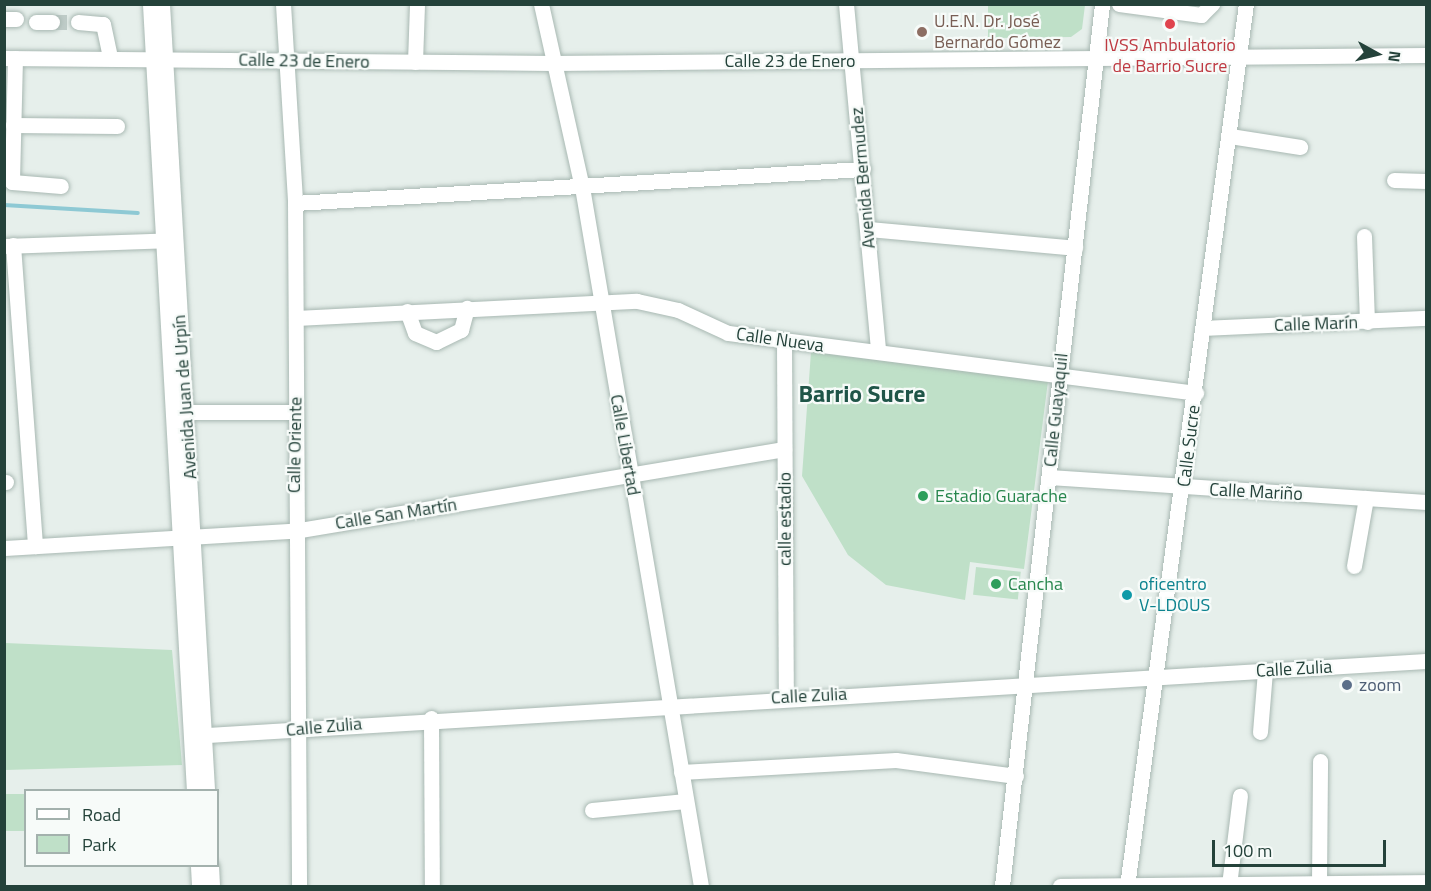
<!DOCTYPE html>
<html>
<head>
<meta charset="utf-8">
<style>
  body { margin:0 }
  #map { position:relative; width:1431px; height:891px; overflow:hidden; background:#e6efeb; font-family:"Titillium Web",sans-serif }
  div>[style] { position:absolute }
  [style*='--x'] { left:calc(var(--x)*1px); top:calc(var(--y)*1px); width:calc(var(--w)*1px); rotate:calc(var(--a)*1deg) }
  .green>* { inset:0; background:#bfe0c8; transform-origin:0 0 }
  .stream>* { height:4px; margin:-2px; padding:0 2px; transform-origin:2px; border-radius:2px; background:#8ec9d4 }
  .minor-tunnel>* { height:15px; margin-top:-7.5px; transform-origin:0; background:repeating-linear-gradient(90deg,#bfccc8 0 15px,transparent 0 23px) }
  .roads { filter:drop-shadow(0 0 2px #a8b8b2) drop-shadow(0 0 2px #a8b8b2) }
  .minor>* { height:15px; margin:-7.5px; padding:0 7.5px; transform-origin:7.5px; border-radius:7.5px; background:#fff }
  .dots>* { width:16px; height:16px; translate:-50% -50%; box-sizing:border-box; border:3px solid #f7fbf9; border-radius:50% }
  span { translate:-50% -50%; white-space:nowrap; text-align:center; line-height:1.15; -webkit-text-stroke:4.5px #f7fbf9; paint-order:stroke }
  .education-label { font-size:18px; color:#785e54 }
  .left { translate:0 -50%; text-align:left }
  .health-label { font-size:18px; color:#be3a42 }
  .street-label { font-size:18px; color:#24423a }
  .leisure-label { font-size:18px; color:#27864d }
  .culture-label { font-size:18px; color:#0d838f }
  .service-label { font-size:18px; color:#4e5e75 }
  .district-label { font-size:24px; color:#1f5548; font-weight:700 }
  .frame { position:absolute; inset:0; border:6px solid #24423a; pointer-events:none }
  .legend { position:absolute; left:24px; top:789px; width:195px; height:78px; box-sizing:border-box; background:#f7fbf9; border:2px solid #a3b1ad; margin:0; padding:8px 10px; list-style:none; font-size:18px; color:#24423a }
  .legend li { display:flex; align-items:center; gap:12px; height:30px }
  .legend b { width:30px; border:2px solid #a3b1ad }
  .north { position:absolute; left:1347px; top:24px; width:60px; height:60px; -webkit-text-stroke:4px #f7fbf9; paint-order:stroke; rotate:98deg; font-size:16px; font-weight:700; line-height:24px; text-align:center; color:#24423a }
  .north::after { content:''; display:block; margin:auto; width:21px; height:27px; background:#24423a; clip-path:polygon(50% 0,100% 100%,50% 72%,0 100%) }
  .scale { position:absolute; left:1212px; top:840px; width:174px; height:27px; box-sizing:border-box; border:3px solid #24423a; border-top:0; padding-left:8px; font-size:18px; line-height:21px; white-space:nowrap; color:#24423a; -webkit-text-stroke:4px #f7fbf9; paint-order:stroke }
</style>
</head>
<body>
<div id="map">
  <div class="green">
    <i style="clip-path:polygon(988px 5px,1085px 5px,1082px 29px,1071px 37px,988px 38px)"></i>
    <i style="clip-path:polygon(811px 352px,1048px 381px,1024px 569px,970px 562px,965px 600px,886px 585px,848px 555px,802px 476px)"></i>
    <i style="left:976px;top:567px;width:45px;height:28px;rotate:6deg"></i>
    <i style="clip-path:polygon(5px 643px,172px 650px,182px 765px,5px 770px)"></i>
    <i style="left:4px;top:794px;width:21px;height:37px"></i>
  </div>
  <div class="stream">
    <i style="--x:4;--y:205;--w:134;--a:3.4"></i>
  </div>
  <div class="minor-tunnel">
    <i style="--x:52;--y:22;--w:26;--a:0"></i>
  </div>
  <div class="roads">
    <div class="minor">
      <i style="--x:150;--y:4;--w:787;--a:86.8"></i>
      <i style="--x:162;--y:4;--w:787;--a:86.72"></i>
      <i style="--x:283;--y:4;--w:199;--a:86.5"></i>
      <i style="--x:295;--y:203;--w:683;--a:89.66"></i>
      <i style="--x:541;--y:4;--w:188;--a:77.4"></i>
      <i style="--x:582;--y:187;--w:709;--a:80.34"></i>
      <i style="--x:846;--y:4;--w:349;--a:84.7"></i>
      <i style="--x:1119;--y:4;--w:83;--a:7.6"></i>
      <i style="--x:1201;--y:15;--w:16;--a:-45"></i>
      <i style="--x:4;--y:19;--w:12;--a:0"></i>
      <i style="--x:36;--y:22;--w:16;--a:0"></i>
      <i style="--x:78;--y:22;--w:25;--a:5"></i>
      <i style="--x:103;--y:24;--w:35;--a:78"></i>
      <i style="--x:4;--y:58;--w:548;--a:0.52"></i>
      <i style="--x:552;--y:63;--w:874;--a:-0.52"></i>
      <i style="--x:15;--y:58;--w:124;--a:91.4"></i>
      <i style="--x:12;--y:182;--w:49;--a:4.7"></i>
      <i style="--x:415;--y:62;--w:58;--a:-88"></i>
      <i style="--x:13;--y:125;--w:104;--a:0.6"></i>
      <i style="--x:1230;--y:136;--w:71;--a:8.9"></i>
      <i style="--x:1394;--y:180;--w:32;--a:2"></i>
      <i style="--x:295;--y:203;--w:569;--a:-3.43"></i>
      <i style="--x:868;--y:229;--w:208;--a:5.2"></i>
      <i style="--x:1364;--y:236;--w:86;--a:88"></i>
      <i style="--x:13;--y:245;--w:302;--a:85.8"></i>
      <i style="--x:4;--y:246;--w:168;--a:-2"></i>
      <i style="--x:407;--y:311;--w:23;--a:70"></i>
      <i style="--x:415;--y:333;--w:23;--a:23"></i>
      <i style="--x:436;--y:342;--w:28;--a:-26"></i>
      <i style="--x:461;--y:330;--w:23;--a:-75"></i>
      <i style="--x:296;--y:318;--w:341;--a:-2.9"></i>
      <i style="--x:637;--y:301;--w:42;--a:12.4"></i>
      <i style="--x:678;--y:310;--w:55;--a:24.7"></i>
      <i style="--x:728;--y:333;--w:472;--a:7.3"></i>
      <i style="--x:1204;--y:328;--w:222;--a:-2.6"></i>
      <i style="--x:784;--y:341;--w:356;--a:89.7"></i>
      <i style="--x:178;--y:412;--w:117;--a:0"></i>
      <i style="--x:1049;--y:477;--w:378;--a:3.8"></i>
      <i style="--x:4;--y:482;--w:2;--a:0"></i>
      <i style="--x:4;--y:548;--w:290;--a:-3.4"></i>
      <i style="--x:294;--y:531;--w:497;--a:-9.5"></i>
      <i style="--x:1354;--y:566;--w:69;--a:-80"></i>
      <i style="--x:431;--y:718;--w:168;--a:89.7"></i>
      <i style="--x:1260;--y:732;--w:61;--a:-85.3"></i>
      <i style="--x:191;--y:736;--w:1237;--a:-3.48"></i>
      <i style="--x:681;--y:772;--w:215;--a:-3.2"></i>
      <i style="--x:896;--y:760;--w:121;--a:7.6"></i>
      <i style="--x:592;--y:810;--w:94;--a:-5.5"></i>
      <i style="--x:198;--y:866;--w:20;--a:87"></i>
      <i style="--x:211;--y:866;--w:20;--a:87"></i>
      <i style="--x:1319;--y:883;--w:122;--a:-89.5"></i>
      <i style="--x:1229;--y:885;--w:90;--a:-83"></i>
      <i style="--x:1002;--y:886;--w:888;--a:-83.53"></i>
      <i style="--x:1060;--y:886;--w:366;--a:-0.6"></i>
      <i style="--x:1127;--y:886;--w:890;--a:-82.32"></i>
    </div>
  </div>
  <div class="dots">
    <i style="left:1170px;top:24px;background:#e0444e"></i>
    <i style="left:922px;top:32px;background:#8d6e63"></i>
    <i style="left:923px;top:496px;background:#2e9e5b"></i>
    <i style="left:996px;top:584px;background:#2e9e5b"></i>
    <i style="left:1127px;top:595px;background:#0f9aa8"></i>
    <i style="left:1347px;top:685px;background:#5c6f8a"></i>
  </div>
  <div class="education-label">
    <span class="left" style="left:934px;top:32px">U.E.N. Dr. José<br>Bernardo Gómez</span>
  </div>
  <div class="health-label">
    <span style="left:1170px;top:56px">IVSS Ambulatorio<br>de Barrio Sucre</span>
  </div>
  <div class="street-label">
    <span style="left:304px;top:61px;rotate:1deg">Calle 23 de Enero</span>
    <span style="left:790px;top:61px">Calle 23 de Enero</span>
    <span style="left:863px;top:178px;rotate:-95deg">Avenida Bermudez</span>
    <span style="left:1316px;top:324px;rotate:-2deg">Calle Marín</span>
    <span style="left:780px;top:340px;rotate:8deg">Calle Nueva</span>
    <span style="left:185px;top:397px;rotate:-94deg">Avenida Juan de Urpín</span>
    <span style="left:1056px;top:410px;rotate:-84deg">Calle Guayaquil</span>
    <span style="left:295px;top:445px;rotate:-89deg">Calle Oriente</span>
    <span style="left:625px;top:445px;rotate:80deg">Calle Libertad</span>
    <span style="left:1189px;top:446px;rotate:-83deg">Calle Sucre</span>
    <span style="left:1256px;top:492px;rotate:3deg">Calle Mariño</span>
    <span style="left:396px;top:514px;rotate:-9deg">Calle San Martín</span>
    <span style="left:785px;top:519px;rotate:-90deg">calle estadio</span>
    <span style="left:1294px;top:669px;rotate:-3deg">Calle Zulia</span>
    <span style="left:809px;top:696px;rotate:-3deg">Calle Zulia</span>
    <span style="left:324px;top:727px;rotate:-5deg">Calle Zulia</span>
  </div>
  <div class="leisure-label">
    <span class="left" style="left:935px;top:496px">Estadio Guarache</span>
    <span class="left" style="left:1008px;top:584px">Cancha</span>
  </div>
  <div class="culture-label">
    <span class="left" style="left:1139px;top:595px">oficentro<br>V-LDOUS</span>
  </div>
  <div class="service-label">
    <span class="left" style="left:1359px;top:685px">zoom</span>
  </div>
  <div class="district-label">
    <span style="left:862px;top:394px">Barrio Sucre</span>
  </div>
  <div class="frame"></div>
  <ul class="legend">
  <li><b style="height:8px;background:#fff"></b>Road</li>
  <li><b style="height:16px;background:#bfe0c8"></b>Park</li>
  </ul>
  <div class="north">N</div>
  <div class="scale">100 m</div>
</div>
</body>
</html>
